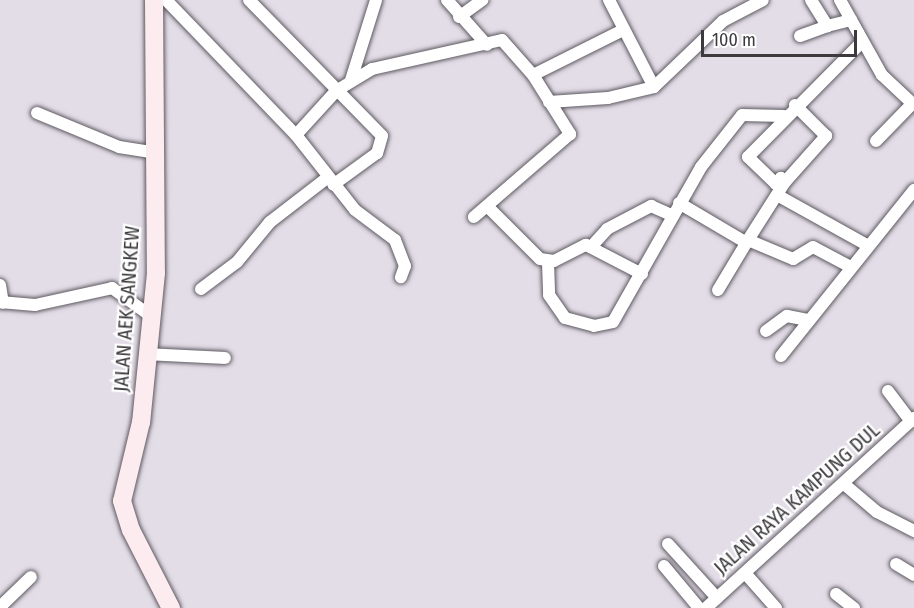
<!DOCTYPE html>
<html>
<head>
<meta charset="utf-8">
<style>
  body { margin:0 }
  #map { position:relative; width:914px; height:608px; overflow:hidden; background:#e3dde7; font-family:"Fira Sans Condensed",sans-serif }
  div>[style] { position:absolute }
  [style*='--x'] { left:calc(var(--x)*1px); top:calc(var(--y)*1px); width:calc(var(--w)*1px); rotate:calc(var(--a)*1deg) }
  .roads { filter:drop-shadow(0 0 2px #5e5961) drop-shadow(0 0 2px #5e5961) }
  .street>* { height:12px; margin:-6px; padding:0 6px; transform-origin:6px; border-radius:6px; background:#fff }
  .secondary>* { height:18px; margin:-9px; padding:0 9px; transform-origin:9px; border-radius:9px; background:#fdecef }
  span { translate:-50% -50%; white-space:nowrap; text-align:center; line-height:1.15; -webkit-text-stroke:4.5px #fff; paint-order:stroke }
  .street-label { font-size:20px; color:#3c3a3d }
  .scale { position:absolute; left:701px; top:30px; width:156px; height:27px; box-sizing:border-box; border:3px solid #3c3a3d; border-top:0; padding-left:8px; font-size:18px; line-height:21px; white-space:nowrap; color:#3c3a3d; -webkit-text-stroke:4px #fff; paint-order:stroke }
</style>
</head>
<body>
<div id="map">
  <div class="roads">
    <div class="street">
      <i style="--x:166;--y:0;--w:187;--a:46.1"></i>
      <i style="--x:296;--y:135;--w:95;--a:51.8"></i>
      <i style="--x:355;--y:210;--w:50;--a:36.9"></i>
      <i style="--x:395;--y:240;--w:28;--a:69"></i>
      <i style="--x:405;--y:266;--w:12;--a:110"></i>
      <i style="--x:249;--y:0;--w:190;--a:45.6"></i>
      <i style="--x:382;--y:136;--w:18;--a:106"></i>
      <i style="--x:377;--y:153;--w:54;--a:144"></i>
      <i style="--x:447;--y:0;--w:60;--a:48.4"></i>
      <i style="--x:609;--y:0;--w:98;--a:62.7"></i>
      <i style="--x:811;--y:0;--w:31;--a:58"></i>
      <i style="--x:827;--y:26;--w:25;--a:-14"></i>
      <i style="--x:840;--y:0;--w:86;--a:60.8"></i>
      <i style="--x:882;--y:75;--w:44;--a:43.2"></i>
      <i style="--x:459;--y:17;--w:29;--a:-36"></i>
      <i style="--x:800;--y:36;--w:29;--a:-20"></i>
      <i style="--x:533;--y:75;--w:101;--a:-26.6"></i>
      <i style="--x:351;--y:80;--w:84;--a:-72.6"></i>
      <i style="--x:549;--y:102;--w:59;--a:-3.9"></i>
      <i style="--x:608;--y:98;--w:47;--a:-13.4"></i>
      <i style="--x:654;--y:87;--w:95;--a:-43.7"></i>
      <i style="--x:723;--y:21;--w:45;--a:-27.7"></i>
      <i style="--x:37;--y:113;--w:89;--a:22.5"></i>
      <i style="--x:119;--y:147;--w:37;--a:9"></i>
      <i style="--x:296;--y:135;--w:59;--a:-47.7"></i>
      <i style="--x:336;--y:91;--w:42;--a:-31.4"></i>
      <i style="--x:372;--y:69;--w:133;--a:-12.6"></i>
      <i style="--x:502;--y:40;--w:47;--a:48.5"></i>
      <i style="--x:533;--y:75;--w:70;--a:57.9"></i>
      <i style="--x:570;--y:134;--w:127;--a:139.2"></i>
      <i style="--x:876;--y:141;--w:52;--a:-45.8"></i>
      <i style="--x:785;--y:182;--w:62;--a:-48.3"></i>
      <i style="--x:826;--y:136;--w:44;--a:-135"></i>
      <i style="--x:777;--y:195;--w:101;--a:29.1"></i>
      <i style="--x:679;--y:203;--w:77;--a:30.6"></i>
      <i style="--x:487;--y:206;--w:75;--a:45"></i>
      <i style="--x:540;--y:259;--w:14;--a:8"></i>
      <i style="--x:554;--y:261;--w:36;--a:-27"></i>
      <i style="--x:586;--y:245;--w:63;--a:27.4"></i>
      <i style="--x:748;--y:240;--w:69;--a:-57.5"></i>
      <i style="--x:785;--y:182;--w:6;--a:-135"></i>
      <i style="--x:781;--y:178;--w:8;--a:130"></i>
      <i style="--x:776;--y:184;--w:39;--a:-136"></i>
      <i style="--x:748;--y:157;--w:162;--a:-45.3"></i>
      <i style="--x:591;--y:247;--w:24;--a:-48"></i>
      <i style="--x:607;--y:229;--w:50;--a:-27.6"></i>
      <i style="--x:651;--y:206;--w:24;--a:24"></i>
      <i style="--x:548;--y:262;--w:33;--a:88"></i>
      <i style="--x:549;--y:295;--w:28;--a:55"></i>
      <i style="--x:565;--y:318;--w:30;--a:15"></i>
      <i style="--x:594;--y:326;--w:19;--a:-12"></i>
      <i style="--x:613;--y:322;--w:178;--a:-60.4"></i>
      <i style="--x:701;--y:167;--w:66;--a:-51.7"></i>
      <i style="--x:742;--y:115;--w:42;--a:1.4"></i>
      <i style="--x:0;--y:285;--w:18;--a:81"></i>
      <i style="--x:201;--y:289;--w:45;--a:-36.9"></i>
      <i style="--x:237;--y:262;--w:52;--a:-50.5"></i>
      <i style="--x:270;--y:222;--w:72;--a:-37.7"></i>
      <i style="--x:718;--y:290;--w:58;--a:-59"></i>
      <i style="--x:748;--y:240;--w:49;--a:22.9"></i>
      <i style="--x:793;--y:259;--w:23;--a:-31"></i>
      <i style="--x:813;--y:247;--w:40;--a:28"></i>
      <i style="--x:0;--y:302;--w:35;--a:5"></i>
      <i style="--x:35;--y:305;--w:79;--a:-12.4"></i>
      <i style="--x:112;--y:288;--w:48;--a:35.7"></i>
      <i style="--x:766;--y:331;--w:26;--a:-36"></i>
      <i style="--x:787;--y:316;--w:21;--a:11"></i>
      <i style="--x:146;--y:354;--w:79;--a:2.9"></i>
      <i style="--x:781;--y:356;--w:213;--a:-51.3"></i>
      <i style="--x:888;--y:391;--w:38;--a:53"></i>
      <i style="--x:844;--y:484;--w:43;--a:40.3"></i>
      <i style="--x:877;--y:512;--w:42;--a:27.2"></i>
      <i style="--x:668;--y:544;--w:73;--a:47.8"></i>
      <i style="--x:896;--y:564;--w:21;--a:31"></i>
      <i style="--x:664;--y:566;--w:55;--a:50.2"></i>
      <i style="--x:745;--y:573;--w:47;--a:48.5"></i>
      <i style="--x:836;--y:594;--w:23;--a:38"></i>
      <i style="--x:0;--y:607;--w:43;--a:-44.1"></i>
      <i style="--x:706;--y:608;--w:282;--a:-42.4"></i>
    </div>
    <div class="secondary">
      <i style="--x:154;--y:0;--w:273;--a:89.6"></i>
      <i style="--x:156;--y:273;--w:150;--a:95.7"></i>
      <i style="--x:141;--y:422;--w:81;--a:103.5"></i>
      <i style="--x:122;--y:501;--w:30;--a:73"></i>
      <i style="--x:131;--y:530;--w:88;--a:62.9"></i>
    </div>
  </div>
  <div class="street-label">
    <span style="left:127px;top:309px;rotate:-86deg">JALAN AEK SANGKEW</span>
    <span style="left:797px;top:499px;rotate:-42deg">JALAN RAYA KAMPUNG DUL</span>
  </div>
  <div class="scale">100 m</div>
</div>
</body>
</html>
